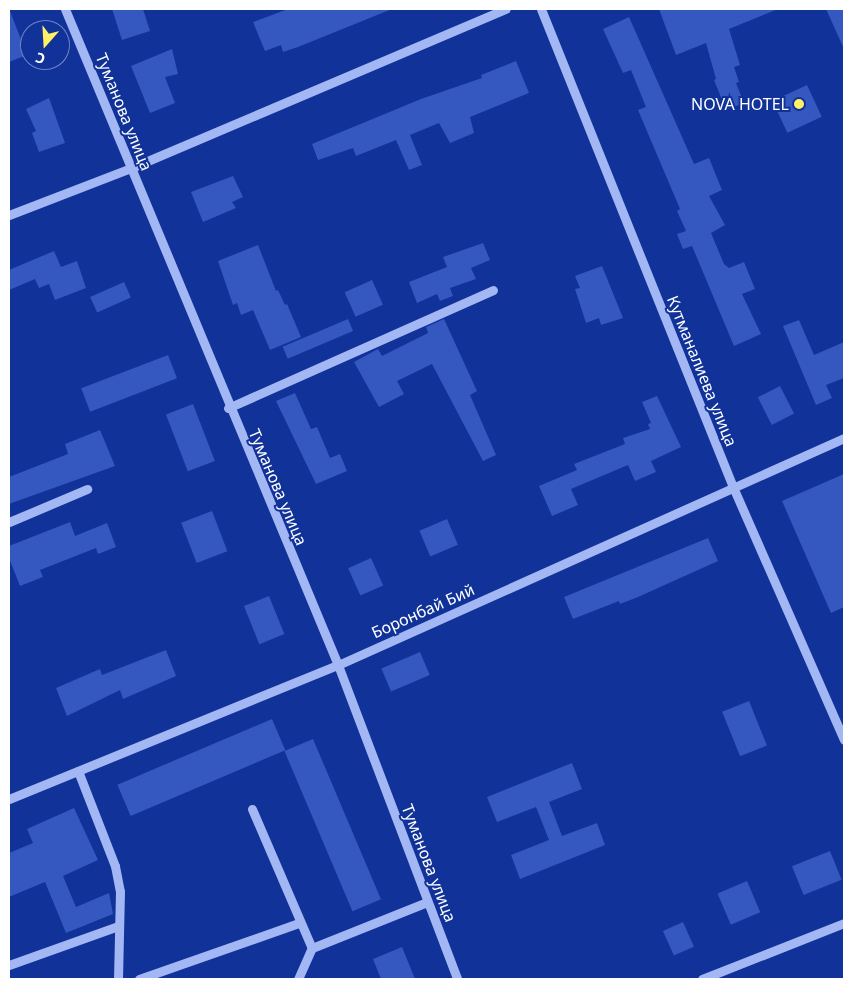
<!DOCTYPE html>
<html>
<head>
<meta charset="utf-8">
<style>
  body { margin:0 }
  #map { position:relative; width:853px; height:988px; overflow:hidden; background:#103299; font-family:"Noto Sans",sans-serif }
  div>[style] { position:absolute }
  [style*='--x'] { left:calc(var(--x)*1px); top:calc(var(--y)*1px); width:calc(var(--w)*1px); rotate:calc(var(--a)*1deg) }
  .building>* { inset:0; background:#3458bf; transform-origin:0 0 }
  .minor>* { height:9px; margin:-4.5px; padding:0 4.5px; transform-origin:4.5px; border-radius:4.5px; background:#a2b7f4 }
  .dots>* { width:14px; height:14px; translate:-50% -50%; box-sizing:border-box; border:2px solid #103299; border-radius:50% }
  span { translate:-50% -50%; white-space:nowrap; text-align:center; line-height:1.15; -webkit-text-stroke:4px #103299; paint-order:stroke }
  .poi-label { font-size:16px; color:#fff }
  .right { translate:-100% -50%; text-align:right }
  .street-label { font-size:16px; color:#fff }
  .frame { position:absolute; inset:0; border:10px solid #fff; pointer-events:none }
  .north { position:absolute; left:20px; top:20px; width:50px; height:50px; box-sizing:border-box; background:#103299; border:1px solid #7084c2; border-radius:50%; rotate:199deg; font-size:14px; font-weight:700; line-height:20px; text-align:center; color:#fff }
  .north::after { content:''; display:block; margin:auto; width:18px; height:22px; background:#fff065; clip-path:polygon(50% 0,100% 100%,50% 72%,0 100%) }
</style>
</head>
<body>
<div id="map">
  <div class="building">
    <i style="clip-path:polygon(112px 9px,143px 9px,150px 31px,122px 40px)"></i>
    <i style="clip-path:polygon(288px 9px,392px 9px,298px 47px,283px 52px,281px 45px,265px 51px,253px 22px)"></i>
    <i style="clip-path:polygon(659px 9px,778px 9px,729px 29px,740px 65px,734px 67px,739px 82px,736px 83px,744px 103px,726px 110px,714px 80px,716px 79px,706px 43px,676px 55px)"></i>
    <i style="clip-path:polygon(826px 9px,844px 9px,844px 49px)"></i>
    <i style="clip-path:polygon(10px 11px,27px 55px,9px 62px,9px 12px)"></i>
    <i style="clip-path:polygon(629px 17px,694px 164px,709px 158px,722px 190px,709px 196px,725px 225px,711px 233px,724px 264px,729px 268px,744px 262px,755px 289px,742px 294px,761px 334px,734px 346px,692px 246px,683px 249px,677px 234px,686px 231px,677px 211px,680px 209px,638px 110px,646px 107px,631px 70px,623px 73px,603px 29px)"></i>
    <i style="clip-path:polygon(172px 49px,178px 74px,165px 77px,175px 103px,150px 113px,131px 66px)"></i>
    <i style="clip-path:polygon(516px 61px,529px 93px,470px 117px,474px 133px,450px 143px,439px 123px,410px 135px,422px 165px,409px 170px,396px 140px,356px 156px,353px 148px,318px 160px,312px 144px,421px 99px,482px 78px,481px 75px)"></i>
    <i style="left:807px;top:85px;width:35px;height:38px;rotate:65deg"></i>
    <i style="clip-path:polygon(49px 98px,65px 143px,39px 152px,32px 133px,36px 131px,26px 109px)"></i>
    <i style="clip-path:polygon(233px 176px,243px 197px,232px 202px,236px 208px,203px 222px,191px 192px)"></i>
    <i style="clip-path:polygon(483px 243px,490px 260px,471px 268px,476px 279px,450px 288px,453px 296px,440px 301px,437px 294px,417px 303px,409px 282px,447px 267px,443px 257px)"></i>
    <i style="clip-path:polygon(258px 245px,276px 291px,278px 290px,285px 305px,287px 304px,301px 337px,270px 350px,253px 310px,241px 315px,237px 303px,233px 305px,218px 261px)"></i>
    <i style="clip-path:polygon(54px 251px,61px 267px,77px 261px,86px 288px,55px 300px,49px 284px,39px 288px,35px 279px,9px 290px,9px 270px)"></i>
    <i style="clip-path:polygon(602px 266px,623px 318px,601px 325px,599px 318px,586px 323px,575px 289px,580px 288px,575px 276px)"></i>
    <i style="left:372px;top:280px;width:27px;height:30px;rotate:66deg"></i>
    <i style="left:124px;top:282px;width:17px;height:37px;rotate:66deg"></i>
    <i style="left:348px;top:319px;width:13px;height:71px;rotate:67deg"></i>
    <i style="clip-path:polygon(444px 319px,477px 391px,470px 395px,496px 455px,483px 461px,432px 364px,397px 381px,404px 394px,379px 407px,354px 362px,378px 349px,382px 356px,428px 333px,426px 327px)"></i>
    <i style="clip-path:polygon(799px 320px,814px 355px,844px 342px,844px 378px,826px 385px,832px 398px,816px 405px,783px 326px)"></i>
    <i style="left:168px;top:355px;width:25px;height:93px;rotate:69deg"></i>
    <i style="left:780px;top:386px;width:31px;height:25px;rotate:63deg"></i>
    <i style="clip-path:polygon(295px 393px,311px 429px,317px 427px,330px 458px,340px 454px,347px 471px,316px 484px,276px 401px)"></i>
    <i style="clip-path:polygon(657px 396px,681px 447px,651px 461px,656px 472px,635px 481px,628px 465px,571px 489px,578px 505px,552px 516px,539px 486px,577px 470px,574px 464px,625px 444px,623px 438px,650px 429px,648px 424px,651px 423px,642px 402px)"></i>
    <i style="left:193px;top:404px;width:61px;height:29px;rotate:69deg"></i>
    <i style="clip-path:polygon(100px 430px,115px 466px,9px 504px,9px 477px,68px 454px,65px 444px)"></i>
    <i style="clip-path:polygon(844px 474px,844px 607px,831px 613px,782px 501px)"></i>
    <i style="left:212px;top:511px;width:43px;height:33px;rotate:69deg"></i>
    <i style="left:447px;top:519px;width:28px;height:30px;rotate:67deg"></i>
    <i style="clip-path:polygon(70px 522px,75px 536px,107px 523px,116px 547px,98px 554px,96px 548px,40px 570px,43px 577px,20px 586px,9px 558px,9px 546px)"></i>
    <i style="clip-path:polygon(708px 538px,718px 561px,638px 597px,620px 604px,619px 601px,573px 619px,564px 597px)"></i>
    <i style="left:371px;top:558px;width:30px;height:25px;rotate:66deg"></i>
    <i style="left:269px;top:596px;width:41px;height:27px;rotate:68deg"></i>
    <i style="clip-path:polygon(166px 650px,176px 676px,123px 699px,120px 690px,67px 716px,56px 688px,100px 669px,102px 675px)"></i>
    <i style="left:420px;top:652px;width:25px;height:42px;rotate:67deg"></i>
    <i style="left:749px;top:701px;width:48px;height:29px;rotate:68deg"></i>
    <i style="left:272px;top:719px;width:34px;height:168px;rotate:67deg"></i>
    <i style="left:313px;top:739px;width:174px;height:31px;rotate:67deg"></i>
    <i style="clip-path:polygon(572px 763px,582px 789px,549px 802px,562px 836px,597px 823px,605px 845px,520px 879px,511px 855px,549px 840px,536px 807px,497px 822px,487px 797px)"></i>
    <i style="clip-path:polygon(74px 808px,98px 860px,63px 876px,76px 907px,109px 893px,113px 914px,66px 933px,45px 882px,9px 897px,9px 853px,33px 843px,27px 829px)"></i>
    <i style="left:830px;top:851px;width:31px;height:41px;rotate:68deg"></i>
    <i style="left:747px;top:881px;width:34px;height:32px;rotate:67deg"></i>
    <i style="left:683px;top:922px;width:27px;height:22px;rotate:66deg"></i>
    <i style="clip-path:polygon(402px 947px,415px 979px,381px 979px,373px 959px)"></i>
  </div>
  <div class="minor">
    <i style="--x:65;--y:9;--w:711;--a:67.4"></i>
    <i style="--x:338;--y:665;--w:336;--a:69.2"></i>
    <i style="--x:541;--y:9;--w:515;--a:68.12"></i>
    <i style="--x:733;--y:487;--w:276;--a:66.3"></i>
    <i style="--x:9;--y:215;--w:131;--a:-21.1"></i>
    <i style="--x:131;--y:168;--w:407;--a:-23"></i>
    <i style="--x:228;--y:408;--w:290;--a:-24"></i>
    <i style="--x:9;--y:522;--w:85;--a:-22.9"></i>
    <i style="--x:78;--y:771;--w:102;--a:68.7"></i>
    <i style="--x:115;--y:866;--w:25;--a:79"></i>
    <i style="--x:120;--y:891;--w:88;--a:91.3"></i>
    <i style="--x:9;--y:799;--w:355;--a:-22.2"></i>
    <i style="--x:338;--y:665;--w:555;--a:-24.16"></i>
    <i style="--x:252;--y:809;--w:151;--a:66.7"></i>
    <i style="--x:312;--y:948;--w:124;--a:-21.8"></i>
    <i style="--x:9;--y:965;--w:116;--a:-19.7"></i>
    <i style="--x:139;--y:979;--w:170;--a:-19.3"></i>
    <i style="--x:298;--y:979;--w:34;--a:-66"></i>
    <i style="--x:702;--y:979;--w:153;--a:-21.5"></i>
  </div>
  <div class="dots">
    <i style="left:799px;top:104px;background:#fff065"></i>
  </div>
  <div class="poi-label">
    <span class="right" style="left:789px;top:104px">NOVA HOTEL</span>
  </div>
  <div class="street-label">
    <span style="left:124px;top:112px;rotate:68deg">Туманова улица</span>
    <span style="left:702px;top:371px;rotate:68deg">Кутманалиева улица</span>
    <span style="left:278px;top:487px;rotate:67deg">Туманова улица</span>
    <span style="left:423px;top:611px;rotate:-24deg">Боронбай Бий</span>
    <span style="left:429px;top:863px;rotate:69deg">Туманова улица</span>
  </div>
  <div class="frame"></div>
  <div class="north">С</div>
</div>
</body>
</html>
